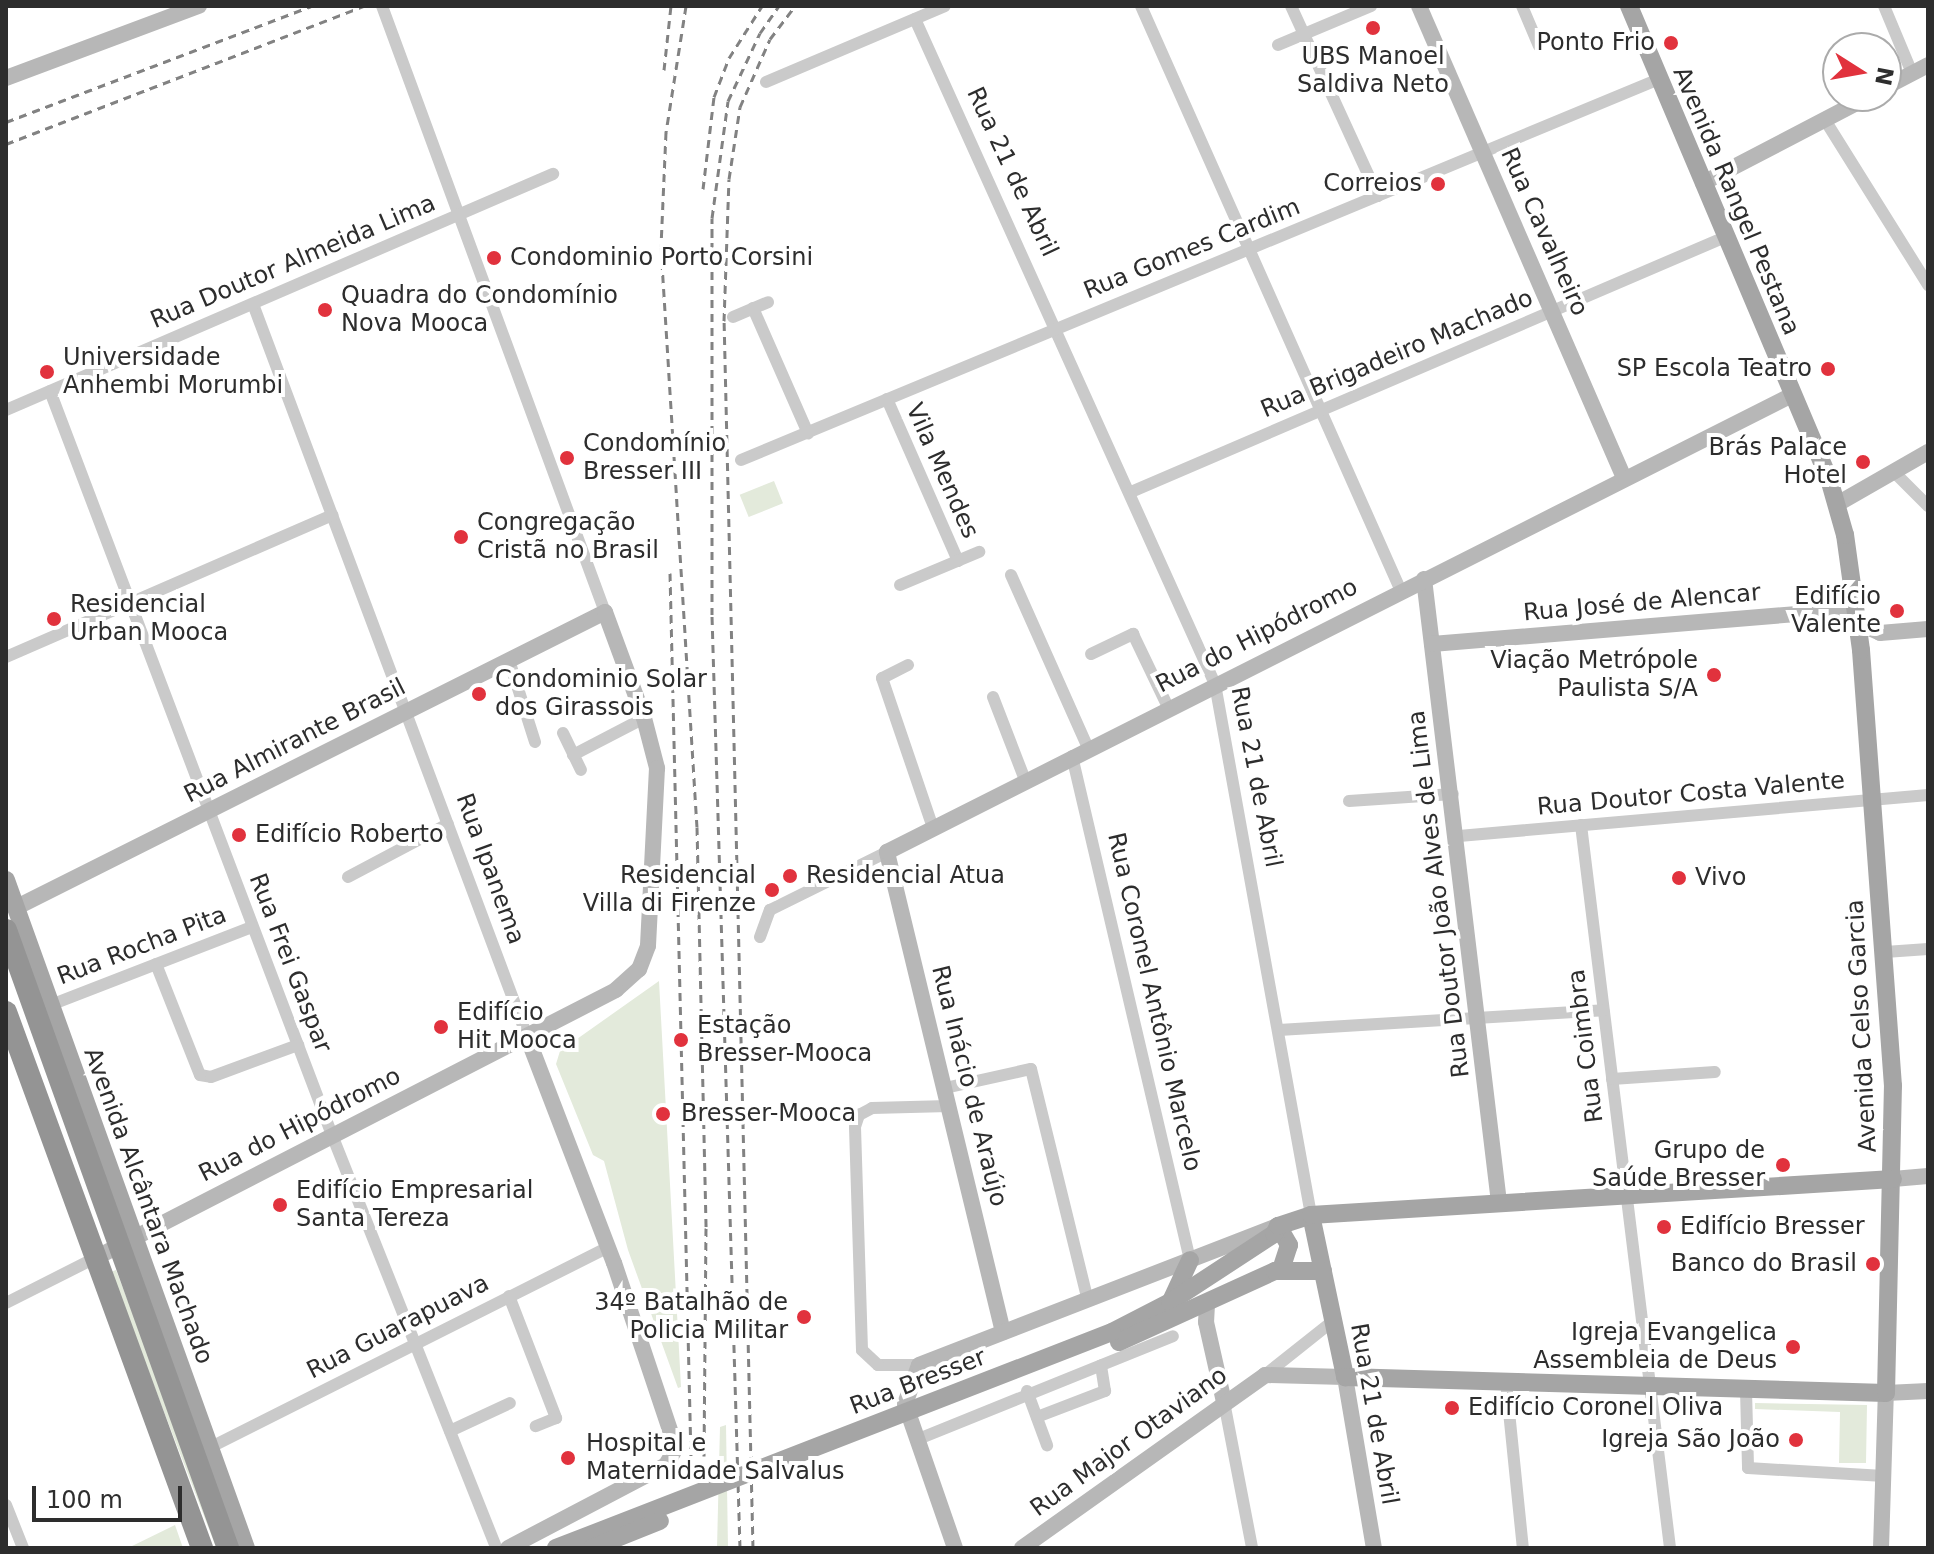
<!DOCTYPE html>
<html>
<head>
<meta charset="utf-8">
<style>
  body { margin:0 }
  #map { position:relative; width:1934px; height:1554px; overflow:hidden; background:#fff; font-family:"DejaVu Sans",sans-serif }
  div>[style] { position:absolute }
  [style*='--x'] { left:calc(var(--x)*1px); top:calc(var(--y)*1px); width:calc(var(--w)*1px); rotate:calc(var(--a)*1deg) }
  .green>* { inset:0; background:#e3eadb; transform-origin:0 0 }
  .street>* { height:12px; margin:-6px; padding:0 6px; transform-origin:6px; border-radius:6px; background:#cacaca }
  .secondary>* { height:16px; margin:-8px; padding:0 8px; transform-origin:8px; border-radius:8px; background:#b7b7b7 }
  .primary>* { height:18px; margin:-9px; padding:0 9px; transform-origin:9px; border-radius:9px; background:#a5a5a5 }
  .highway>* { height:22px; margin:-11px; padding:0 11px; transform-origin:11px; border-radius:11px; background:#949494 }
  .rail>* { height:3px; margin-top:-1.5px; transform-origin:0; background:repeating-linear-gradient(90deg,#828282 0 8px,transparent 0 14px) }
  .primary-bridge>* { height:18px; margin:-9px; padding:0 9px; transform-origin:9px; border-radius:9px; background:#a5a5a5 }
  .dots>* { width:22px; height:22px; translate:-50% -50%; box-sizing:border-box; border:4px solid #fff; border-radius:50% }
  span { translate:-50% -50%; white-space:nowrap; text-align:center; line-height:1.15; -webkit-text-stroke:8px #fff; paint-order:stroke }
  .poi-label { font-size:24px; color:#2d2d2d }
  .right { translate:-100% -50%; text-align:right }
  .left { translate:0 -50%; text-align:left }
  .street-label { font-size:24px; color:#2d2d2d }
  .frame { position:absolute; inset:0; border:8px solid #2d2d2d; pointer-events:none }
  .north { position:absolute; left:1822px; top:32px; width:80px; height:80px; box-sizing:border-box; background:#fff; border:2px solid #ababab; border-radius:50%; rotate:101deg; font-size:22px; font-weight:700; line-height:32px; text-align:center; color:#2d2d2d }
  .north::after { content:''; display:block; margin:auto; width:28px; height:36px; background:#e1323d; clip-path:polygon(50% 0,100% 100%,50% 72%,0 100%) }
  .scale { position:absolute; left:32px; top:1486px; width:150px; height:36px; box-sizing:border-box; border:4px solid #2d2d2d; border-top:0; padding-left:10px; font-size:24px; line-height:28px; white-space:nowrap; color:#2d2d2d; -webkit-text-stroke:6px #fff; paint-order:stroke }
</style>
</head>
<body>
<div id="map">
  <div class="green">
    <i style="left:774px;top:481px;width:24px;height:37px;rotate:68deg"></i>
    <i style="clip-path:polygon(659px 981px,681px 1387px,678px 1388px,628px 1250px,604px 1161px,593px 1155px,556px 1064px,560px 1051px)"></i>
    <i style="left:116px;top:1270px;width:297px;height:6px;rotate:69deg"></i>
    <i style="clip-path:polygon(1755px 1403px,1867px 1405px,1866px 1463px,1839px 1463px,1840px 1412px,1755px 1409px)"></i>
    <i style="clip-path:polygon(726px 1425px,728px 1548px,717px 1548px,720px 1427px)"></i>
    <i style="clip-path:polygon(175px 1525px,183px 1548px,128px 1548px)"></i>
  </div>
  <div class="street">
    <i style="--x:382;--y:6;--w:646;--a:69.8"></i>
    <i style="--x:1141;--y:6;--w:640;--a:66.04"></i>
    <i style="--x:1291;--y:6;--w:209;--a:65.4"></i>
    <i style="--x:1522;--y:6;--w:43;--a:67"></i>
    <i style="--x:1884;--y:6;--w:73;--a:67.3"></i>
    <i style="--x:915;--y:19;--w:730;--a:65.72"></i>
    <i style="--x:1215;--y:684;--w:540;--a:79.75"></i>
    <i style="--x:1278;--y:45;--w:101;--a:-22.8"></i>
    <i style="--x:766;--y:82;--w:194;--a:-23"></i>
    <i style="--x:1825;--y:120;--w:195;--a:58"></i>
    <i style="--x:253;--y:304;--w:782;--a:69.48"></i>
    <i style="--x:753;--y:308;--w:137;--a:66.3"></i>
    <i style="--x:733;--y:317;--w:38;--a:-23"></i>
    <i style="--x:50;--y:391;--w:796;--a:69.24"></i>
    <i style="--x:332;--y:1135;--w:444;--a:68.3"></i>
    <i style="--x:887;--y:399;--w:177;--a:66.3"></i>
    <i style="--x:6;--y:410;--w:596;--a:-23.34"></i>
    <i style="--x:741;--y:460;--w:994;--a:-22.54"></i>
    <i style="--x:1895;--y:473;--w:47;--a:45"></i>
    <i style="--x:1131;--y:492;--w:646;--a:-23.23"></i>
    <i style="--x:1011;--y:575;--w:189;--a:66"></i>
    <i style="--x:900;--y:585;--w:86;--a:-22.7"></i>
    <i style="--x:1091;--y:654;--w:47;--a:-25.5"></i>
    <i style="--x:1133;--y:634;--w:81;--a:64.4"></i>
    <i style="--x:6;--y:657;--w:356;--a:-23.5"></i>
    <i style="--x:509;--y:660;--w:86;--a:72.4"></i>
    <i style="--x:908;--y:665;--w:29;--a:153"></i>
    <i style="--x:882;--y:678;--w:158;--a:71.2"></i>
    <i style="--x:993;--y:697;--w:89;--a:68.9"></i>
    <i style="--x:563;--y:733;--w:41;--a:64.1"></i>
    <i style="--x:573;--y:755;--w:80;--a:-27.5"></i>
    <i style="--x:1072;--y:756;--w:518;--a:76.82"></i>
    <i style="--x:1349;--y:801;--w:104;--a:-3.9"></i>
    <i style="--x:1581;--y:825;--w:728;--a:82.98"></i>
    <i style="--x:1459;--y:836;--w:471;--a:-5"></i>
    <i style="--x:348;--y:877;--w:113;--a:-27.9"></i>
    <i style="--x:760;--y:937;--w:29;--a:-70"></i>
    <i style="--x:770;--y:910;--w:131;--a:-26.4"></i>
    <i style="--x:1885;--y:952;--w:43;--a:-4"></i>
    <i style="--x:156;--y:964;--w:119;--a:68.4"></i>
    <i style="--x:200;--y:1075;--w:11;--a:10"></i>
    <i style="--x:211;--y:1077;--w:93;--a:-20.2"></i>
    <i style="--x:48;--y:1006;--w:219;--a:-21.2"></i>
    <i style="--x:1279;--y:1030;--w:325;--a:-3.5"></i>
    <i style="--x:1612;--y:1079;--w:103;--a:-3.9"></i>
    <i style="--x:945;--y:1088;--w:88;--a:-12.5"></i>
    <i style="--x:1031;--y:1069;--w:235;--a:76.2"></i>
    <i style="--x:509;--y:1296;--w:131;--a:68.9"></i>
    <i style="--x:556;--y:1418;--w:22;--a:158"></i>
    <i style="--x:6;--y:1303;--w:100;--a:-26.8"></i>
    <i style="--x:919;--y:1365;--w:41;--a:180"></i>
    <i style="--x:878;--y:1365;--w:22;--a:-137"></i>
    <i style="--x:862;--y:1350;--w:223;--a:-91.8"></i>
    <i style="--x:855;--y:1127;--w:13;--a:-72"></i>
    <i style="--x:859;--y:1115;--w:15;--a:-28"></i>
    <i style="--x:872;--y:1108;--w:77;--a:-1.5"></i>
    <i style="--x:1265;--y:1375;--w:87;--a:-38.5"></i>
    <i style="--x:1506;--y:1382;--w:167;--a:84.2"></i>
    <i style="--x:1746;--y:1390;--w:78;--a:88.5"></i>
    <i style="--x:1748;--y:1468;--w:136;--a:3.4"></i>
    <i style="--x:1027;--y:1391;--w:58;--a:69.7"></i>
    <i style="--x:1224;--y:1402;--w:149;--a:79.1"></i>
    <i style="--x:1037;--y:1417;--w:73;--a:-20.9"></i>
    <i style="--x:1105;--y:1391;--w:26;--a:-99"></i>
    <i style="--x:450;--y:1431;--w:66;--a:-25"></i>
    <i style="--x:916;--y:1440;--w:277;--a:-22"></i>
    <i style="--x:209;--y:1448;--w:447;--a:-26.7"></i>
    <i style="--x:6;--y:1505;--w:46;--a:68.4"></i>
  </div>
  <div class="secondary">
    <i style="--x:1419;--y:6;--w:515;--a:66.52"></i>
    <i style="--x:6;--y:78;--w:206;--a:-20.5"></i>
    <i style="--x:1886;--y:87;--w:47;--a:-27.6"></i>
    <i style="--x:1703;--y:183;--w:188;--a:-27.5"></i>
    <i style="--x:1839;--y:503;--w:103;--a:-29.8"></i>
    <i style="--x:1424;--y:579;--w:627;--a:83.14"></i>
    <i style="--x:1858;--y:623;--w:24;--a:24"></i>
    <i style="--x:1880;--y:633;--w:48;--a:-4.8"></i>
    <i style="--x:1432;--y:644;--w:425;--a:-4.7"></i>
    <i style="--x:15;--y:908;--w:660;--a:-26.64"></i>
    <i style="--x:605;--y:612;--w:113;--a:69.8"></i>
    <i style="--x:644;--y:718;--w:52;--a:75.4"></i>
    <i style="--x:657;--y:768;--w:178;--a:92.9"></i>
    <i style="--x:648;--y:946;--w:25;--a:111"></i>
    <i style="--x:639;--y:969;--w:31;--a:138"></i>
    <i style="--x:616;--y:990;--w:586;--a:152.78"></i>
    <i style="--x:1893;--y:1179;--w:35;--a:-5"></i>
    <i style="--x:1207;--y:1304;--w:18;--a:93"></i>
    <i style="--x:1206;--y:1322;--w:82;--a:77.3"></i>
    <i style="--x:1003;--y:1332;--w:494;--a:-103.6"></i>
    <i style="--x:887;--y:852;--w:1014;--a:-26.79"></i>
    <i style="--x:508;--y:1548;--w:178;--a:-27.7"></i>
    <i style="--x:666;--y:1465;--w:20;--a:-60"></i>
    <i style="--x:676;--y:1448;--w:195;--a:-108.5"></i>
    <i style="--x:614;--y:1263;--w:243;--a:-111"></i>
    <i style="--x:955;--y:1548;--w:152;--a:-109.1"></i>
    <i style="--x:905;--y:1404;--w:41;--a:-70.3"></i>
    <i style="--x:919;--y:1365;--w:385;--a:-21.2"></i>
    <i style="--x:1022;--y:1548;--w:298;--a:-35.4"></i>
    <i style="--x:1265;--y:1375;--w:80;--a:1.4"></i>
    <i style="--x:1345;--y:1377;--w:173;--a:80.4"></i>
    <i style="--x:1881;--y:1548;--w:155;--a:-88.2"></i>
    <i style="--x:1886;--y:1393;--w:42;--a:-2.7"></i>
  </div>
  <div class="primary">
    <i style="--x:6;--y:880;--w:710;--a:70.24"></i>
    <i style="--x:1311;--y:1215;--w:166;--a:78.1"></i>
    <i style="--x:1345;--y:1377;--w:541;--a:1.69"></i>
    <i style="--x:1886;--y:1393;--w:307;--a:-88.7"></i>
    <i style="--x:1893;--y:1086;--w:437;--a:-94.2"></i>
    <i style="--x:1861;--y:650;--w:116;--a:-97.9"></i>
    <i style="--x:1845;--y:535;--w:58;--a:-105.9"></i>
    <i style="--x:1829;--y:479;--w:514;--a:-112.92"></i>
    <i style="--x:1278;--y:1226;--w:22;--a:60"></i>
    <i style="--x:1289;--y:1245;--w:26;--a:108"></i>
    <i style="--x:1171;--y:1301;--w:45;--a:-65.1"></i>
    <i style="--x:1112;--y:1332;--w:65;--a:-27.3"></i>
    <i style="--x:1170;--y:1302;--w:124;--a:-33.2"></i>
    <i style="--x:1274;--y:1234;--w:9;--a:-63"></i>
    <i style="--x:1278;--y:1226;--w:35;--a:-18"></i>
    <i style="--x:1311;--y:1215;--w:583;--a:-3.54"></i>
    <i style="--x:1119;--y:1342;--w:171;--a:-24.5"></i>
    <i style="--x:1275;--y:1271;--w:48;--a:0"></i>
  </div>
  <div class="highway">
    <i style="--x:6;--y:930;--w:657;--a:70.24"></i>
    <i style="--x:6;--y:1012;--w:571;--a:69.91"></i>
  </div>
  <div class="rail">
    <i style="--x:686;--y:6;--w:128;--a:99"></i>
    <i style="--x:666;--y:132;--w:115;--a:92.5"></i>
    <i style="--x:661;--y:247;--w:581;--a:86.45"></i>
    <i style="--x:697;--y:827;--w:401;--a:88.7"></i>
    <i style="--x:706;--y:1228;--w:228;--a:90.5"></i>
    <i style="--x:664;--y:70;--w:64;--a:-83.8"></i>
    <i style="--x:6;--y:122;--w:326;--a:-20.8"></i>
    <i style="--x:6;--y:144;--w:383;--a:-21.1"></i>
    <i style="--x:703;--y:189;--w:93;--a:-83.2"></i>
    <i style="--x:714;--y:97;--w:42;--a:-69"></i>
    <i style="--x:729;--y:58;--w:62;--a:-57.6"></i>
    <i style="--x:670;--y:573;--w:884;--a:88.64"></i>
    <i style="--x:740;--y:1548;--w:933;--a:-91.72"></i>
    <i style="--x:712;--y:615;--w:397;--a:-90"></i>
    <i style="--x:712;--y:218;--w:118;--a:-82.2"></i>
    <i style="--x:728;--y:101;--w:75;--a:-64.8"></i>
    <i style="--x:760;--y:33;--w:33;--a:-55"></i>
    <i style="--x:753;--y:1548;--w:1227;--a:-91.35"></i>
    <i style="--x:724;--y:321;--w:142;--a:-88"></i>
    <i style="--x:729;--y:179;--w:73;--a:-81.3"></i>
    <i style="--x:740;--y:107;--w:74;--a:-66.2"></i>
    <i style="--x:770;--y:39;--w:41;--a:-52.9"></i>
  </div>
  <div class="primary-bridge">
    <i style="--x:556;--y:1548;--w:596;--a:-21.23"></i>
    <i style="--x:592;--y:1548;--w:73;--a:-21.7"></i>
  </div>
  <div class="dots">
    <i style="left:1373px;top:28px;background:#e1323d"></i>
    <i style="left:1671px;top:43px;background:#e1323d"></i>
    <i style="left:1438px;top:184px;background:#e1323d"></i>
    <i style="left:494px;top:258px;background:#e1323d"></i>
    <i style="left:325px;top:310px;background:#e1323d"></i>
    <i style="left:1828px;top:369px;background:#e1323d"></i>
    <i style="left:47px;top:372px;background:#e1323d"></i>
    <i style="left:567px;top:458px;background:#e1323d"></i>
    <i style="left:1863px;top:462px;background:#e1323d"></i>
    <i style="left:461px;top:537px;background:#e1323d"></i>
    <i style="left:1897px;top:611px;background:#e1323d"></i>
    <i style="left:54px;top:619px;background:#e1323d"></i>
    <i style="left:1714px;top:675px;background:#e1323d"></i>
    <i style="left:479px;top:694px;background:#e1323d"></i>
    <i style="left:239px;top:835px;background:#e1323d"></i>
    <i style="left:790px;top:876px;background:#e1323d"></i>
    <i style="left:1679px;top:878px;background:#e1323d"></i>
    <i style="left:772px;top:890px;background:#e1323d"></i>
    <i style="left:441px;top:1027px;background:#e1323d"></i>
    <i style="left:681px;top:1040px;background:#e1323d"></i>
    <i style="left:663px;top:1114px;background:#e1323d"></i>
    <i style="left:1783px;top:1165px;background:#e1323d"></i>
    <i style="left:280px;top:1205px;background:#e1323d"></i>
    <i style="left:1664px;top:1227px;background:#e1323d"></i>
    <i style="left:1873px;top:1264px;background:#e1323d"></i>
    <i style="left:804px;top:1317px;background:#e1323d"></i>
    <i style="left:1793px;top:1347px;background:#e1323d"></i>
    <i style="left:1452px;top:1408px;background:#e1323d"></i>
    <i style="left:1796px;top:1440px;background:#e1323d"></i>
    <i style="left:568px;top:1458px;background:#e1323d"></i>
  </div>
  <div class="poi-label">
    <span class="right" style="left:1655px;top:43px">Ponto Frio</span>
    <span style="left:1373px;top:71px">UBS Manoel<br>Saldiva Neto</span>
    <span class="right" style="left:1422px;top:184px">Correios</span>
    <span class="left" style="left:510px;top:258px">Condominio Porto Corsini</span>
    <span class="left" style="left:341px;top:310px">Quadra do Condomínio<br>Nova Mooca</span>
    <span class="left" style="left:63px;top:372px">Universidade<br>Anhembi Morumbi</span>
    <span class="right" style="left:1812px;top:369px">SP Escola Teatro</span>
    <span class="left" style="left:583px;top:458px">Condomínio<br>Bresser III</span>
    <span class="right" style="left:1847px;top:462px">Brás Palace<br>Hotel</span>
    <span class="left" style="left:477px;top:537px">Congregação<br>Cristã no Brasil</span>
    <span class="right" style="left:1881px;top:611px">Edifício<br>Valente</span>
    <span class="left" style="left:70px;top:619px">Residencial<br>Urban Mooca</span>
    <span class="right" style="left:1698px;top:675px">Viação Metrópole<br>Paulista S/A</span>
    <span class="left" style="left:495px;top:694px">Condominio Solar<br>dos Girassois</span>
    <span class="left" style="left:255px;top:835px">Edifício Roberto</span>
    <span class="right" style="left:756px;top:890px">Residencial<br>Villa di Firenze</span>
    <span class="left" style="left:806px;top:876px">Residencial Atua</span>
    <span class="left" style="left:1695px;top:878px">Vivo</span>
    <span class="left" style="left:457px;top:1027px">Edifício<br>Hit Mooca</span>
    <span class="left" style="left:697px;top:1040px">Estação<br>Bresser-Mooca</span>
    <span class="left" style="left:681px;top:1114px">Bresser-Mooca</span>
    <span class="right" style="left:1765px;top:1165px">Grupo de<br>Saúde Bresser</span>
    <span class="left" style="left:296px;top:1205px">Edifício Empresarial<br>Santa Tereza</span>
    <span class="left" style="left:1680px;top:1227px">Edifício Bresser</span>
    <span class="right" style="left:1857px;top:1264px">Banco do Brasil</span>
    <span class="right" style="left:788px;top:1317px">34º Batalhão de<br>Policia Militar</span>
    <span class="right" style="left:1777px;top:1347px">Igreja Evangelica<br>Assembleia de Deus</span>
    <span class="left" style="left:1468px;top:1408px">Edifício Coronel Oliva</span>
    <span class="right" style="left:1780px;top:1440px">Igreja São João</span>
    <span class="left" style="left:586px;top:1458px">Hospital e<br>Maternidade Salvalus</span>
  </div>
  <div class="street-label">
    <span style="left:1012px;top:172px;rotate:65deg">Rua 21 de Abril</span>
    <span style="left:1736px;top:201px;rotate:67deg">Avenida Rangel Pestana</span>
    <span style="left:1544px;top:232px;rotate:66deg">Rua Cavalheiro</span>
    <span style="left:1192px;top:249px;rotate:-22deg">Rua Gomes Cardim</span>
    <span style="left:293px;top:262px;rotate:-23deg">Rua Doutor Almeida Lima</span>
    <span style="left:1397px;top:354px;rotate:-23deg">Rua Brigadeiro Machado</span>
    <span style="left:942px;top:471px;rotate:66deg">Vila Mendes</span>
    <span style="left:1642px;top:603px;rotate:-5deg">Rua José de Alencar</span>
    <span style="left:1257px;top:636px;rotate:-27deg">Rua do Hipódromo</span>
    <span style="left:295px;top:741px;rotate:-27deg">Rua Almirante Brasil</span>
    <span style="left:1256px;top:777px;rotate:79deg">Rua 21 de Abril</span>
    <span style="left:1691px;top:794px;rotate:-5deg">Rua Doutor Costa Valente</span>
    <span style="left:490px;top:869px;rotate:70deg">Rua Ipanema</span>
    <span style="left:1439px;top:894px;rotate:-97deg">Rua Doutor João Alves de Lima</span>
    <span style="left:142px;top:946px;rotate:-21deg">Rua Rocha Pita</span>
    <span style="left:290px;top:963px;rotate:69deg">Rua Frei Gaspar</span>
    <span style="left:1154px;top:1002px;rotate:77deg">Rua Coronel Antônio Marcelo</span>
    <span style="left:1862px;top:1026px;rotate:-93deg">Avenida Celso Garcia</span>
    <span style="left:1586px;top:1046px;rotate:-97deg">Rua Coimbra</span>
    <span style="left:969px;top:1086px;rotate:76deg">Rua Inácio de Araújo</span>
    <span style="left:300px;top:1125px;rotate:-27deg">Rua do Hipódromo</span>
    <span style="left:148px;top:1206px;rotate:70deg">Avenida Alcântara Machado</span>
    <span style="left:398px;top:1327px;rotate:-27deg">Rua Guarapuava</span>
    <span style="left:918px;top:1382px;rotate:-21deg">Rua Bresser</span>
    <span style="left:1374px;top:1414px;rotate:80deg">Rua 21 de Abril</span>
    <span style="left:1129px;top:1442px;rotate:-36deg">Rua Major Otaviano</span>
  </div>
  <div class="frame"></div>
  <div class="north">N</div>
  <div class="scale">100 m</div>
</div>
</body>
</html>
